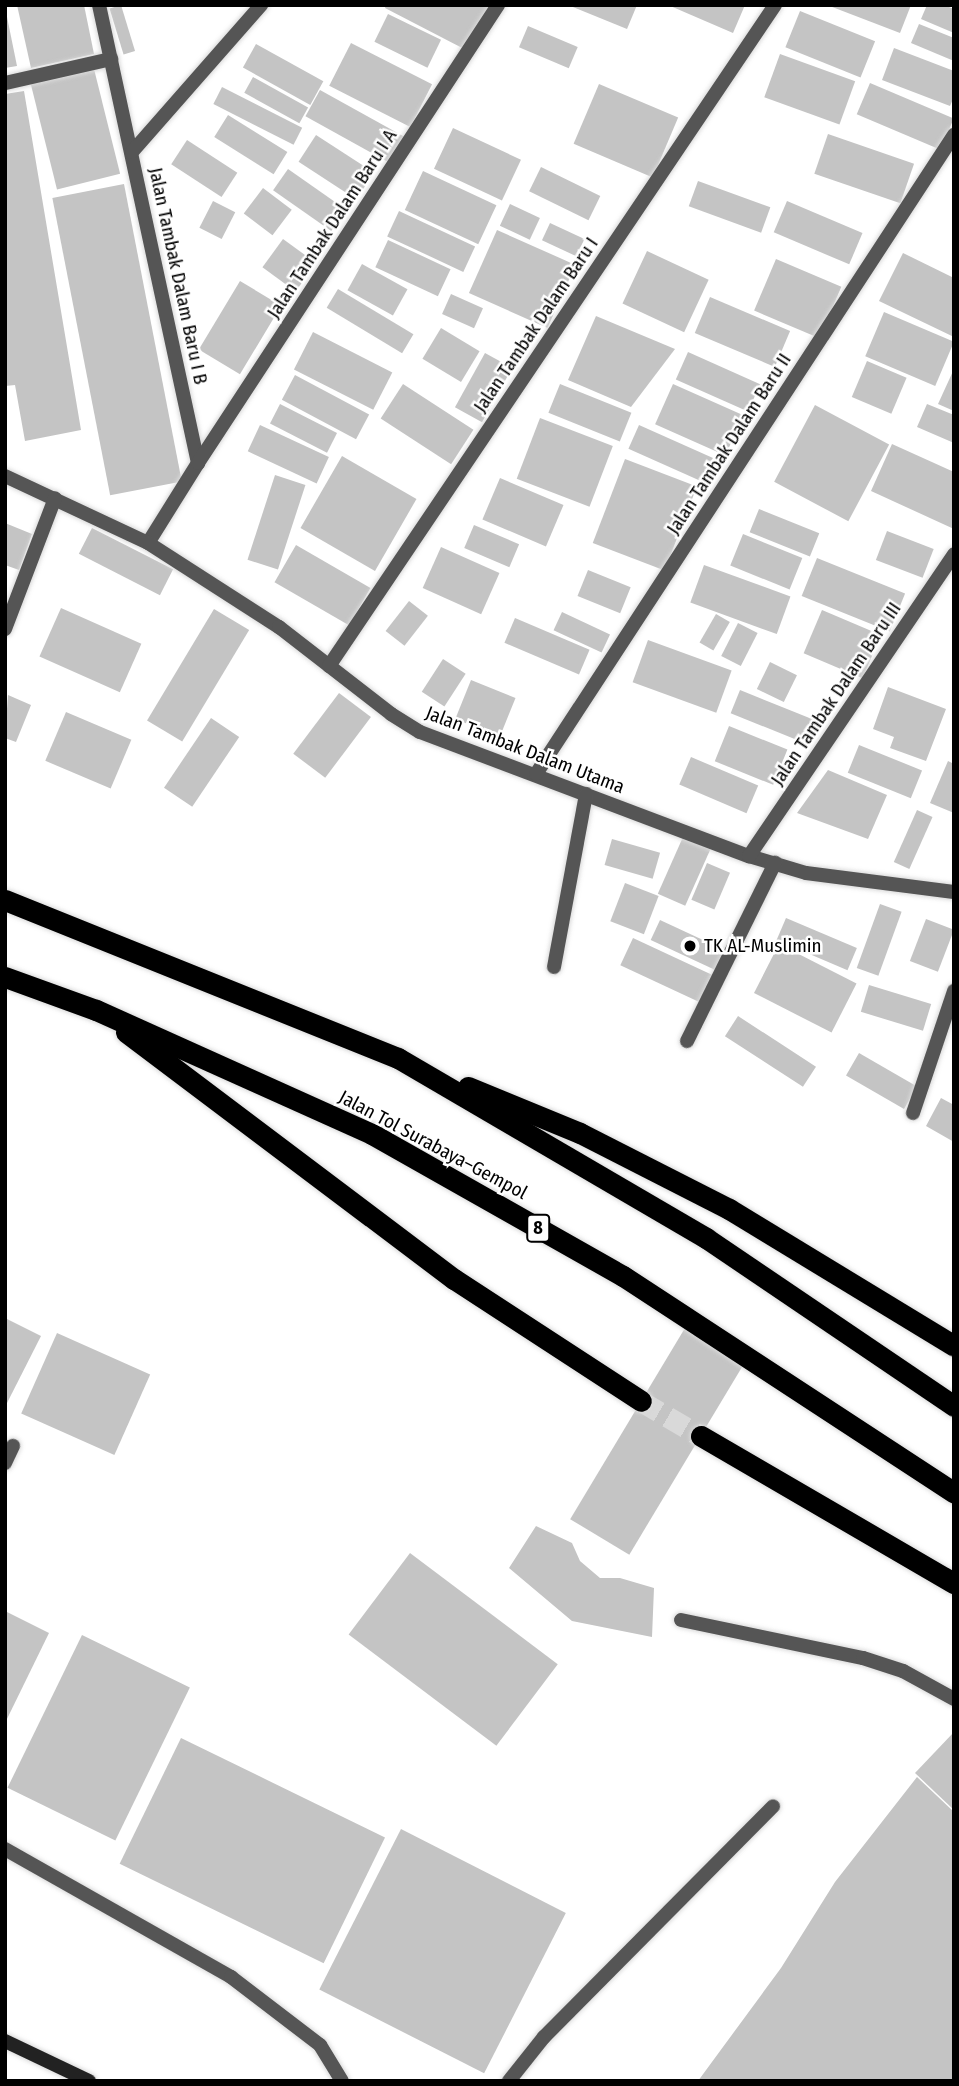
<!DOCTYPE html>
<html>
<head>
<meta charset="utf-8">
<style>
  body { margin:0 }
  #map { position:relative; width:959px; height:2086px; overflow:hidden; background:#fff; font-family:"Fira Sans Condensed",sans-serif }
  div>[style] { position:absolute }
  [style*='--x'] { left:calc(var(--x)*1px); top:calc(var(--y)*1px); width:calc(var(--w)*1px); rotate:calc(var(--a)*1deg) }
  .building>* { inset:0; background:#c4c4c4; transform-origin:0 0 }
  .highway-tunnel>* { height:21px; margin-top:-10.5px; transform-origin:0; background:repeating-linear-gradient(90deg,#d9d9d9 0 21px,transparent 0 31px) }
  .roads { filter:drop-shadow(0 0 2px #dbdbdb) drop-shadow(0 0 2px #dbdbdb) }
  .lane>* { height:14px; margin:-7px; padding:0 7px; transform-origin:7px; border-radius:7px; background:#555 }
  .street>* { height:14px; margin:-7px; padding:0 7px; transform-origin:7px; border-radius:7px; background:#555 }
  .secondary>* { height:14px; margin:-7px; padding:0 7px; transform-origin:7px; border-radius:7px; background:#222 }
  .highway>* { height:21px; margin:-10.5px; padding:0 10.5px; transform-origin:10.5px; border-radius:10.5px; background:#000 }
  .dots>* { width:19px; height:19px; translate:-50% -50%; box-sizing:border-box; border:4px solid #fff; border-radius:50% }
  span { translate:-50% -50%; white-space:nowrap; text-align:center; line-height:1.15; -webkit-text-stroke:5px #fff; paint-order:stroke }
  .shield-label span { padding:2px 5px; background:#fff; border:2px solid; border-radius:5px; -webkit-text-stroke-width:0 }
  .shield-label { font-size:18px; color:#000; font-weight:700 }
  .street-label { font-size:19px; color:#000 }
  .poi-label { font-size:19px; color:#000 }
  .left { translate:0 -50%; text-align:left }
  .frame { position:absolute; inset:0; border:7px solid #000; pointer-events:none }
</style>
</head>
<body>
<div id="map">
  <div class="building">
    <i style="clip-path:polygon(17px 5px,84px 5px,94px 54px,31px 68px)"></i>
    <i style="left:121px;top:5px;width:48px;height:12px;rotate:73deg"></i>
    <i style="clip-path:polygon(386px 5px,491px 5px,468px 51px,385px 8px)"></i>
    <i style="clip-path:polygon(568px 5px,637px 5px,627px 29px)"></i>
    <i style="clip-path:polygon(668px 5px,745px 5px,733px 33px)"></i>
    <i style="clip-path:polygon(827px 5px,911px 5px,900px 33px)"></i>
    <i style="clip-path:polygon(927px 5px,944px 5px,954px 9px,954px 33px,921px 19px)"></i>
    <i style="clip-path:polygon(5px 7px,17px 66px,5px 68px)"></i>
    <i style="left:800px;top:11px;width:81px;height:39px;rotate:22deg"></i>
    <i style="left:388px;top:14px;width:59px;height:31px;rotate:26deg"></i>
    <i style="clip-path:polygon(919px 24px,954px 38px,954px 61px,911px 43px)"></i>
    <i style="left:528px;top:26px;width:54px;height:23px;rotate:23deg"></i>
    <i style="left:351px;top:43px;width:91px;height:48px;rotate:27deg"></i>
    <i style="left:256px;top:44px;width:77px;height:27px;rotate:29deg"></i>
    <i style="clip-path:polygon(894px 48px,954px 71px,954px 97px,950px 106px,882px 80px)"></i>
    <i style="left:780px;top:54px;width:80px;height:46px;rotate:20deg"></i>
    <i style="left:93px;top:65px;width:112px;height:65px;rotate:76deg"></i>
    <i style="left:253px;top:77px;width:63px;height:18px;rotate:29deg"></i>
    <i style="left:870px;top:83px;width:91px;height:34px;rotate:23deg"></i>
    <i style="left:599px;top:84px;width:86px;height:65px;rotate:23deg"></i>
    <i style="left:222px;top:87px;width:90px;height:19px;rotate:27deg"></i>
    <i style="left:320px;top:90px;width:99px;height:30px;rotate:29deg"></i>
    <i style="clip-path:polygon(24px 91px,81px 430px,25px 441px,15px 385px,5px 386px,5px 94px)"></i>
    <i style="left:228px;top:115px;width:70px;height:26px;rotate:32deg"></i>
    <i style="left:453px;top:128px;width:75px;height:45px;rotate:25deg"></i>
    <i style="left:828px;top:134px;width:91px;height:42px;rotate:19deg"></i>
    <i style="left:316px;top:135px;width:69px;height:32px;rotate:33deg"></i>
    <i style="left:187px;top:140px;width:60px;height:29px;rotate:33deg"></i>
    <i style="left:541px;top:167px;width:66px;height:27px;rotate:26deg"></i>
    <i style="left:288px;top:169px;width:71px;height:26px;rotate:35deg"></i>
    <i style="left:423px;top:171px;width:81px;height:43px;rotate:25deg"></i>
    <i style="left:698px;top:181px;width:77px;height:27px;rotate:20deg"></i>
    <i style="left:124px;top:184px;width:303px;height:73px;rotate:79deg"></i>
    <i style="left:263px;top:188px;width:36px;height:32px;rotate:37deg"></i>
    <i style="left:213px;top:201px;width:25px;height:30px;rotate:27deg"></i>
    <i style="left:787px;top:201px;width:82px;height:34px;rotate:23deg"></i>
    <i style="left:510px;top:204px;width:33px;height:24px;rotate:25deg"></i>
    <i style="left:399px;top:211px;width:84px;height:28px;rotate:25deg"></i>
    <i style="left:550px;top:223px;width:38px;height:19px;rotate:25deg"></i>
    <i style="left:497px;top:230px;width:86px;height:69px;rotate:24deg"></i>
    <i style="left:283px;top:239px;width:41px;height:35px;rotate:36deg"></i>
    <i style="left:388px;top:240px;width:69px;height:30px;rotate:25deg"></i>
    <i style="left:647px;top:251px;width:68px;height:58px;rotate:25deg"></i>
    <i style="clip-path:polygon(903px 253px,954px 278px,954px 337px,879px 301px)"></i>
    <i style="left:776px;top:259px;width:71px;height:56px;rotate:23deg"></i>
    <i style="left:362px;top:264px;width:52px;height:30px;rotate:29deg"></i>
    <i style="left:240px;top:281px;width:48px;height:80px;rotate:31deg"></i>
    <i style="left:338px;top:289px;width:88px;height:22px;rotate:31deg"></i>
    <i style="left:451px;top:294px;width:35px;height:22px;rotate:24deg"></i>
    <i style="left:710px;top:297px;width:87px;height:39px;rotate:23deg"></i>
    <i style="left:884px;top:312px;width:76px;height:48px;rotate:23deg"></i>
    <i style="clip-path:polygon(596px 316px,675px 349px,631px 407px,568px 380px)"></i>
    <i style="left:441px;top:328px;width:45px;height:36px;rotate:31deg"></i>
    <i style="left:313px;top:332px;width:89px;height:42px;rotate:27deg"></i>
    <i style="left:688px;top:352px;width:79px;height:30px;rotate:24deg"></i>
    <i style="left:485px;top:353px;width:31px;height:62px;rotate:29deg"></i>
    <i style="left:867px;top:361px;width:43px;height:39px;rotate:23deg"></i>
    <i style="clip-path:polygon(954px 369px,954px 411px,938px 404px)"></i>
    <i style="left:295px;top:375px;width:84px;height:28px;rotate:28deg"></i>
    <i style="left:403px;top:384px;width:84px;height:41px;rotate:33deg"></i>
    <i style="left:560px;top:384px;width:77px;height:31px;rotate:22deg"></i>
    <i style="left:673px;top:384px;width:77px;height:44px;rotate:24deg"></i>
    <i style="left:280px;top:404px;width:64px;height:22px;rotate:27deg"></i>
    <i style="clip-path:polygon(927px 404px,954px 415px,954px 443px,917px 427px)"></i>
    <i style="left:815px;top:405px;width:84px;height:87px;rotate:28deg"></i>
    <i style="left:540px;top:418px;width:78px;height:65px;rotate:21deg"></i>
    <i style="left:260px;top:425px;width:76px;height:29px;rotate:25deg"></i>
    <i style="left:639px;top:425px;width:81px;height:26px;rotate:24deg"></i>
    <i style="clip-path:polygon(892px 444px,954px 472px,954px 529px,871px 491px)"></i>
    <i style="left:342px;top:456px;width:86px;height:83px;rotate:30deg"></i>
    <i style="left:625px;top:459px;width:77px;height:90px;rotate:21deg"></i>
    <i style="left:275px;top:475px;width:32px;height:89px;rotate:18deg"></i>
    <i style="left:500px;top:478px;width:69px;height:45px;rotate:23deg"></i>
    <i style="left:759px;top:509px;width:65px;height:25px;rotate:22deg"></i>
    <i style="clip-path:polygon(5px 523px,32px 534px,19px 570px,5px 565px)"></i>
    <i style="left:474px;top:525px;width:49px;height:25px;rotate:23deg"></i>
    <i style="left:92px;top:528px;width:91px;height:29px;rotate:27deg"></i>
    <i style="left:887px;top:531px;width:50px;height:31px;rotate:21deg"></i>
    <i style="left:743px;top:534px;width:64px;height:34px;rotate:22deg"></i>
    <i style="left:296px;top:545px;width:86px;height:43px;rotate:30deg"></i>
    <i style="left:441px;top:547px;width:64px;height:45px;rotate:24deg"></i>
    <i style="left:817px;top:558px;width:95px;height:41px;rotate:22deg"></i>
    <i style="left:704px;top:565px;width:92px;height:40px;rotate:20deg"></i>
    <i style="left:588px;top:570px;width:46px;height:28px;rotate:22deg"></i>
    <i style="left:409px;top:601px;width:24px;height:38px;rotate:38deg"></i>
    <i style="left:61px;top:608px;width:88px;height:53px;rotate:24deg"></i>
    <i style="left:214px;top:609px;width:41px;height:130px;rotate:31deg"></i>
    <i style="left:822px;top:610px;width:64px;height:47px;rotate:23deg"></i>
    <i style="left:562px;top:612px;width:53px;height:20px;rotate:25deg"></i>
    <i style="left:716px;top:614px;width:16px;height:33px;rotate:30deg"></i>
    <i style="left:515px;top:618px;width:81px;height:27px;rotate:23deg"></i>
    <i style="left:738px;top:623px;width:22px;height:37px;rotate:27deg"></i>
    <i style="left:648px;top:640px;width:89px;height:45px;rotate:20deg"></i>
    <i style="left:443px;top:659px;width:27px;height:39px;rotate:33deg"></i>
    <i style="left:770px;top:662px;width:30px;height:30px;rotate:26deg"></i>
    <i style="left:471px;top:680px;width:48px;height:42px;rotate:22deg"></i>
    <i style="clip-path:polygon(888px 687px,946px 709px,926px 761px,890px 748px,894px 737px,873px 729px)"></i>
    <i style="left:740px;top:690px;width:83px;height:25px;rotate:22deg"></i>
    <i style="left:339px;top:693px;width:40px;height:76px;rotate:37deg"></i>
    <i style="clip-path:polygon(8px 695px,31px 705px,16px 742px,5px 738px)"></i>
    <i style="left:66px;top:712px;width:71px;height:53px;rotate:23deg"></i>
    <i style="left:211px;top:718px;width:34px;height:84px;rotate:34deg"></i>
    <i style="left:729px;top:726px;width:63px;height:38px;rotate:22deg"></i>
    <i style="left:859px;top:745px;width:68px;height:30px;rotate:22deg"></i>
    <i style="left:691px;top:757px;width:73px;height:30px;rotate:23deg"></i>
    <i style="clip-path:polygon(948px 761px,954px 764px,954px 813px,930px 803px)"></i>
    <i style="clip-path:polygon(828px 770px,887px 795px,868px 839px,797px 813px)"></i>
    <i style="left:917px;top:810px;width:17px;height:57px;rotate:24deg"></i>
    <i style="left:683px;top:837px;width:30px;height:62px;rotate:24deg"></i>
    <i style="left:612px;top:839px;width:50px;height:27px;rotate:16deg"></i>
    <i style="left:707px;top:863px;width:25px;height:40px;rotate:23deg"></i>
    <i style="left:625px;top:883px;width:36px;height:41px;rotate:21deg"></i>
    <i style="left:880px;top:904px;width:23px;height:68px;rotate:20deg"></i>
    <i style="left:786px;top:918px;width:77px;height:24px;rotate:23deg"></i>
    <i style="left:926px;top:919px;width:30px;height:45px;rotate:21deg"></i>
    <i style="left:660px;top:920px;width:76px;height:22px;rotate:25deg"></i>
    <i style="left:633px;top:938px;width:90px;height:30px;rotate:25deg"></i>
    <i style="left:779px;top:944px;width:87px;height:55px;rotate:27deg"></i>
    <i style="left:869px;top:985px;width:65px;height:28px;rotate:17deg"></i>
    <i style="left:738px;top:1016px;width:93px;height:24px;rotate:33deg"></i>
    <i style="left:859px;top:1053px;width:67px;height:26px;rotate:30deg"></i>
    <i style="clip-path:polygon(941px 1098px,954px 1105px,954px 1142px,926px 1126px)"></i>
    <i style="clip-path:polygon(5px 1318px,41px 1336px,5px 1407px)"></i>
    <i style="left:685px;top:1328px;width:69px;height:223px;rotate:31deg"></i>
    <i style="left:57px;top:1333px;width:102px;height:88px;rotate:24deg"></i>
    <i style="clip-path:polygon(536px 1526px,572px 1543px,580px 1561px,600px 1578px,620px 1578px,654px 1588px,652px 1637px,572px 1621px,509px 1568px)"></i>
    <i style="left:410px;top:1553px;width:185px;height:102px;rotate:37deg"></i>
    <i style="clip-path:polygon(5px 1611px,49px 1633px,5px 1723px)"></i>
    <i style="left:82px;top:1635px;width:120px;height:170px;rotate:26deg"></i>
    <i style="clip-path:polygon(954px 1732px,954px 1810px,915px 1773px)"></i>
    <i style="left:181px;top:1738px;width:227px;height:140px;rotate:26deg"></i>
    <i style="clip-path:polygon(917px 1777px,954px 1812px,954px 2081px,698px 2081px,781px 1968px,835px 1882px)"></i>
    <i style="left:401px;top:1829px;width:185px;height:180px;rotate:27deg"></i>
  </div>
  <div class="highway-tunnel">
    <i style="--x:641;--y:1401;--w:69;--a:30.3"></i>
  </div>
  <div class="roads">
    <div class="lane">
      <i style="--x:5;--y:1463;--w:19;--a:-65"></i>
      <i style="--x:681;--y:1620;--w:186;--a:11.8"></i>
      <i style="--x:863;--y:1658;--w:42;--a:18"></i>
      <i style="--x:903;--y:1671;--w:58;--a:28.8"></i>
      <i style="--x:5;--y:1849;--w:260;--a:29.5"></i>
      <i style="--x:231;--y:1977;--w:112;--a:37.4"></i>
      <i style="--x:320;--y:2045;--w:42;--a:58.6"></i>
      <i style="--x:509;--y:2081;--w:56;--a:-51.5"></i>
      <i style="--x:544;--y:2037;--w:325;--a:-45.2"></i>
    </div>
    <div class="street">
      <i style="--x:99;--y:5;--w:469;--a:77.8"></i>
      <i style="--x:198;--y:463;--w:94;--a:122"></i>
      <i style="--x:5;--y:83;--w:109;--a:-12.8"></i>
      <i style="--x:132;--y:152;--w:196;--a:-48.7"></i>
      <i style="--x:198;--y:463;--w:548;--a:-56.77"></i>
      <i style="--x:5;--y:476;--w:158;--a:25.1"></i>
      <i style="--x:148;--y:543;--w:156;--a:32.7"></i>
      <i style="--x:279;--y:627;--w:142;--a:37.8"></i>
      <i style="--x:391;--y:714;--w:34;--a:32"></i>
      <i style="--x:420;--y:732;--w:352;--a:20.7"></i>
      <i style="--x:749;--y:856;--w:59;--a:16.6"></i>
      <i style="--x:806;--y:873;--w:149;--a:7.3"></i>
      <i style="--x:5;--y:629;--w:140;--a:-69.1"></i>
      <i style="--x:329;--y:666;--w:797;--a:-55.99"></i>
      <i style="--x:536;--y:774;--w:764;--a:-56.81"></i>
      <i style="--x:749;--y:856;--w:365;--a:-55.8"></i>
      <i style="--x:554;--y:967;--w:176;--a:-79.5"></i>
      <i style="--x:687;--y:1041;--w:199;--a:-63.7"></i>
      <i style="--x:913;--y:1113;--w:129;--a:-71.4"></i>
    </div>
    <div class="secondary">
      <i style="--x:5;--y:2041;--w:93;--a:25.5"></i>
    </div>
    <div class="highway">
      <i style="--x:5;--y:900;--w:424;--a:21.9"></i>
      <i style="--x:398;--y:1058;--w:357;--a:30.3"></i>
      <i style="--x:706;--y:1238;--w:300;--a:34.1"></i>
      <i style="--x:5;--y:977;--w:97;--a:19.9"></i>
      <i style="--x:96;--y:1010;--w:303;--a:24.2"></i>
      <i style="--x:372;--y:1134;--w:288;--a:29.5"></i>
      <i style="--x:623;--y:1276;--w:396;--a:33.2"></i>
      <i style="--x:126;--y:1032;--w:411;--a:37"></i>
      <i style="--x:454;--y:1279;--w:223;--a:33.1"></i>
      <i style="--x:468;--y:1087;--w:121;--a:22.3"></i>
      <i style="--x:580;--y:1133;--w:167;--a:27"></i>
      <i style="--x:729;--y:1209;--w:263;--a:31.3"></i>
      <i style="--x:701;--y:1436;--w:293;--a:30.2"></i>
    </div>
  </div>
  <div class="dots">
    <i style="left:690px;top:946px;background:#000"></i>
  </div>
  <div class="shield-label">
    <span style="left:538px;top:1228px">8</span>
  </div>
  <div class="street-label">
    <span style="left:332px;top:224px;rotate:-57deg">Jalan Tambak Dalam Baru I A</span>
    <span style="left:178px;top:276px;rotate:78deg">Jalan Tambak Dalam Baru I B</span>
    <span style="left:536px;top:325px;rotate:-56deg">Jalan Tambak Dalam Baru I</span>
    <span style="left:729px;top:444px;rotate:-57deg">Jalan Tambak Dalam Baru II</span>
    <span style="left:836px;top:694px;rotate:-56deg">Jalan Tambak Dalam Baru III</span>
    <span style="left:525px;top:750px;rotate:21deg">Jalan Tambak Dalam Utama</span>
    <span style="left:433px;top:1145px;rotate:28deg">Jalan Tol Surabaya–Gempol</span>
  </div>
  <div class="poi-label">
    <span class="left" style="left:704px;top:946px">TK AL-Muslimin</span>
  </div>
  <div class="frame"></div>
</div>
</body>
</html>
